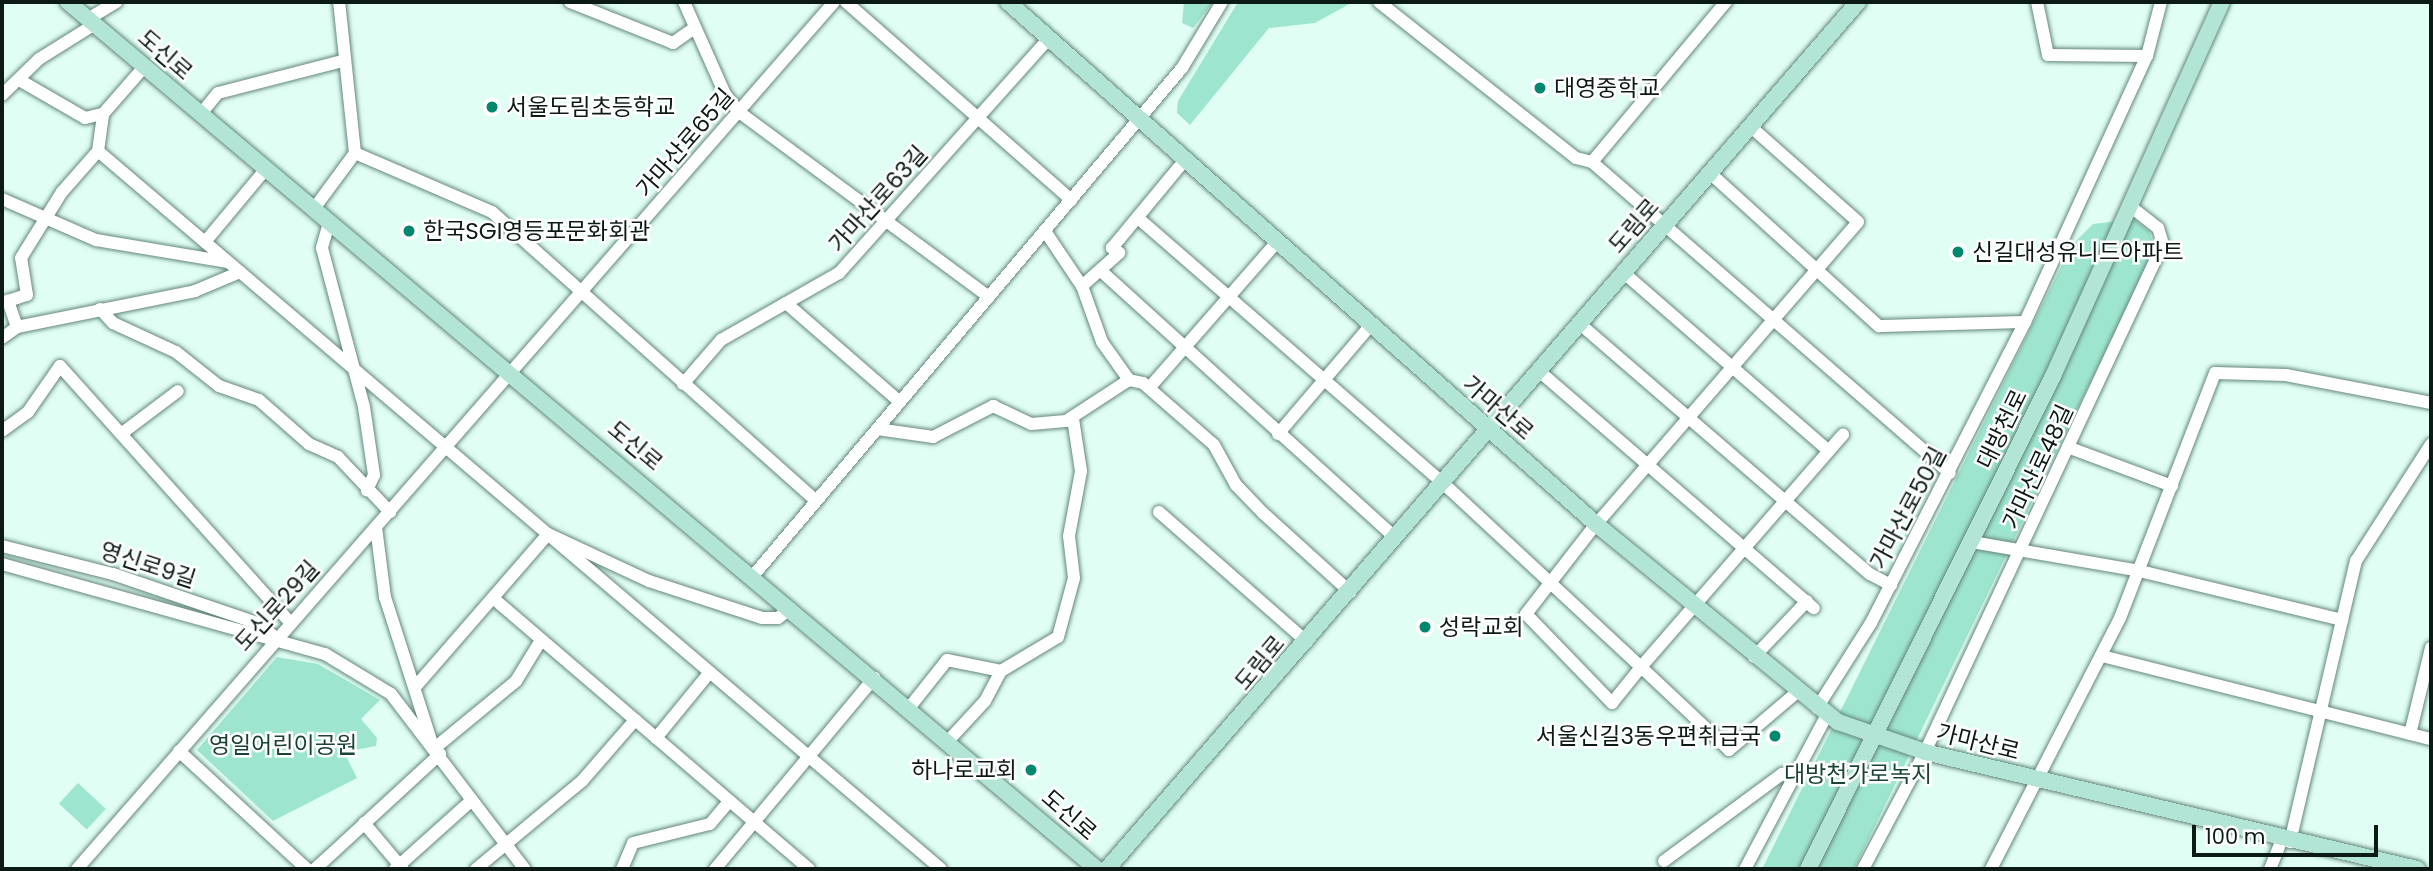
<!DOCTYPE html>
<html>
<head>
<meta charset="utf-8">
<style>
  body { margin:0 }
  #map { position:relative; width:2433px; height:871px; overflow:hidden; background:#e0fef4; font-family:Poppins,"Noto Sans KR",sans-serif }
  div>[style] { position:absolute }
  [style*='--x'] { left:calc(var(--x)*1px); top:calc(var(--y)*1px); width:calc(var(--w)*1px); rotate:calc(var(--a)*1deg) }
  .green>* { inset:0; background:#9ee5cf; transform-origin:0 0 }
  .roads { filter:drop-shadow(0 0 2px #64867b) drop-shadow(0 0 2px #64867b) }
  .minor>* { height:12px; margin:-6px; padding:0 6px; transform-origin:6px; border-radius:6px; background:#fff }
  .major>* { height:16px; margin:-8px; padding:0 8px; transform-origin:8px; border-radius:8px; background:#b2e5d6 }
  .dots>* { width:19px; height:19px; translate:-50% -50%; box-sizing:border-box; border:4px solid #fff; border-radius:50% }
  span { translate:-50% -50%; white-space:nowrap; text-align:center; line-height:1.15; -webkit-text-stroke:5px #fff; paint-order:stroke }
  .street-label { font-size:23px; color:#0c1a16 }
  .poi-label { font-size:23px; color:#0c1a16 }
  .left { translate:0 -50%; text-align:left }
  .right { translate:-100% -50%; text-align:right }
  .park-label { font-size:23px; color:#1b4237 }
  .frame { position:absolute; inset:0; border:4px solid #0c1a16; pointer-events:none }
  .scale { position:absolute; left:2192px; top:825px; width:186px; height:32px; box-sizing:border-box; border:4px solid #0c1a16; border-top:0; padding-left:9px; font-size:21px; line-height:24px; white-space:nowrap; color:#0c1a16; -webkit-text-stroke:5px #fff; paint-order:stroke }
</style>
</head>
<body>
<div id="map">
  <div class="green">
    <i style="clip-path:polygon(1184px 2px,1213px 2px,1193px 28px,1182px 23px)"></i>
    <i style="clip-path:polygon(1238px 2px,1353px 2px,1315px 23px,1269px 28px,1190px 125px,1177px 113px,1178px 101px)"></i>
    <i style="clip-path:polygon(2134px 219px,2149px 231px,2155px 249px,1854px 869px,1762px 869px,2072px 245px,2093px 224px)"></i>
    <i style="clip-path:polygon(277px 657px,318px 664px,380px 700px,361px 719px,377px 738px,376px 746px,344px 752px,357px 778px,273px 821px,197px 750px)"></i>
    <i style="left:78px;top:783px;width:38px;height:28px;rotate:43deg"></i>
  </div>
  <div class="roads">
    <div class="minor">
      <i style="--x:570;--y:2;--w:111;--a:21.7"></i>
      <i style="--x:673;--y:43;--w:24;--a:-35"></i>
      <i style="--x:684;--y:2;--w:101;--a:66"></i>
      <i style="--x:725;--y:94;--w:23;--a:52"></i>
      <i style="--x:739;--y:112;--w:311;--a:36.5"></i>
      <i style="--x:846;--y:2;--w:300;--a:41.3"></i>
      <i style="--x:1379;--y:2;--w:251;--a:38.4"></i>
      <i style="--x:1576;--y:158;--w:16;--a:14"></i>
      <i style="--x:1592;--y:162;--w:474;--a:41"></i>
      <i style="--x:2037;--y:2;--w:54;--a:78.3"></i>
      <i style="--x:2048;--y:55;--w:99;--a:0.6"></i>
      <i style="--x:88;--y:19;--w:33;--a:-31"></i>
      <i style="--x:21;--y:81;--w:74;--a:30"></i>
      <i style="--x:85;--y:118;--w:18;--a:-13"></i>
      <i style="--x:2;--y:95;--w:52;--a:-44.2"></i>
      <i style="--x:39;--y:59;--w:66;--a:-32"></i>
      <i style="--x:200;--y:115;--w:28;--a:-51"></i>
      <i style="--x:218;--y:93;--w:129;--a:-14.4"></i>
      <i style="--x:1750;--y:126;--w:144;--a:41.6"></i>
      <i style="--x:1858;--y:222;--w:400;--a:130.9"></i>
      <i style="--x:1596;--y:524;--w:114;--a:127.9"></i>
      <i style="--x:1526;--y:614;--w:124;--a:46"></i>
      <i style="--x:1612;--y:703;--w:46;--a:-51.1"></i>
      <i style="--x:1641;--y:667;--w:121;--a:43.3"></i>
      <i style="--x:1729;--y:750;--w:88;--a:-40.4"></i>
      <i style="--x:98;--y:151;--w:1107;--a:40.42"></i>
      <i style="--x:98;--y:151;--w:37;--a:-82"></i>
      <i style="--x:103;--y:114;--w:62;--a:-48.9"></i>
      <i style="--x:355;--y:153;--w:149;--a:23.3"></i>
      <i style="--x:492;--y:212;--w:434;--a:41.7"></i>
      <i style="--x:1592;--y:162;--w:209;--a:-50.1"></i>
      <i style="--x:1710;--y:173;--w:228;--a:42.2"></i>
      <i style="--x:1879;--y:326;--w:146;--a:-1.6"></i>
      <i style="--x:2;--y:199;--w:103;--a:23.6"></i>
      <i style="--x:96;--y:240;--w:134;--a:9.5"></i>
      <i style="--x:313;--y:210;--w:71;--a:-53.6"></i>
      <i style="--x:355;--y:153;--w:152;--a:-96"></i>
      <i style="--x:1138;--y:218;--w:404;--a:41"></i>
      <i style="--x:1443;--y:483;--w:270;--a:42.9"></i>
      <i style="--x:1641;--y:667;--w:308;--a:-49"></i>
      <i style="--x:329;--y:223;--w:26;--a:106"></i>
      <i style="--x:322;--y:248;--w:164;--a:75.2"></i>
      <i style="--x:364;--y:407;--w:69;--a:81.6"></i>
      <i style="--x:374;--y:475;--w:17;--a:115"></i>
      <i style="--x:1045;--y:231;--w:66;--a:56.1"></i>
      <i style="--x:1082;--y:286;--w:59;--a:70.3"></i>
      <i style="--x:1102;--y:342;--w:47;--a:54.6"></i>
      <i style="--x:205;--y:242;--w:94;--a:-50.2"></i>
      <i style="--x:1100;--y:270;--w:399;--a:42.2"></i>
      <i style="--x:1624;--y:273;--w:271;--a:41"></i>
      <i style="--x:1082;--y:286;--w:50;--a:-41.7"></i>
      <i style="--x:1119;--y:253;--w:9;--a:-144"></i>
      <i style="--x:1112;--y:248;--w:113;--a:-50.4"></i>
      <i style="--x:786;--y:303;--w:151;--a:41"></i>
      <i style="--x:100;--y:309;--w:19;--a:47"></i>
      <i style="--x:113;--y:323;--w:69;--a:24.7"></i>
      <i style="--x:176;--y:352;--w:55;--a:38.3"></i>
      <i style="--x:219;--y:386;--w:42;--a:19.3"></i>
      <i style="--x:259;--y:400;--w:67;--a:41.3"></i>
      <i style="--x:309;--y:444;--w:32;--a:24"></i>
      <i style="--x:338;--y:457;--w:76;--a:46.6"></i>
      <i style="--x:1580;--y:324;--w:383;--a:40.8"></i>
      <i style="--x:1870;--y:574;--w:24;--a:28"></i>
      <i style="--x:17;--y:327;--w:28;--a:-109"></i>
      <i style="--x:8;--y:301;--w:20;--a:-18"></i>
      <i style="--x:27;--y:295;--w:37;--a:-99"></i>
      <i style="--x:21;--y:258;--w:78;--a:-58.2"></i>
      <i style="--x:62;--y:192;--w:55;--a:-48.7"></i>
      <i style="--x:2;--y:338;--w:19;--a:-36"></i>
      <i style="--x:17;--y:327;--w:182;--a:-11.4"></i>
      <i style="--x:195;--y:291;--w:49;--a:-22.9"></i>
      <i style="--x:1539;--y:371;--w:363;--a:40.8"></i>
      <i style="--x:683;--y:384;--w:58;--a:-49.2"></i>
      <i style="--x:721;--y:340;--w:136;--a:-29.6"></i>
      <i style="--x:839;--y:273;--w:314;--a:-48.2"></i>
      <i style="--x:1150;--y:387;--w:191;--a:-48.8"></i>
      <i style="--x:877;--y:429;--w:57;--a:8.1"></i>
      <i style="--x:933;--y:437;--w:68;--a:-27.3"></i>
      <i style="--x:993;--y:406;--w:42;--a:25.3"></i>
      <i style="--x:1031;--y:424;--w:35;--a:-5"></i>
      <i style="--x:1066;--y:421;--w:75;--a:-33.1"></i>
      <i style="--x:1129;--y:380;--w:14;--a:12"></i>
      <i style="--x:1143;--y:383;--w:94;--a:41.1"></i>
      <i style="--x:1214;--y:445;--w:46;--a:61.2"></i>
      <i style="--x:1236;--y:485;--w:39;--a:46"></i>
      <i style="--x:1263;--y:513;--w:118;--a:42.2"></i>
      <i style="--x:2;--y:431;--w:32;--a:-36"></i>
      <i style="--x:28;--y:412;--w:56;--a:-55.2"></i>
      <i style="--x:60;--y:366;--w:344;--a:48.1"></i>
      <i style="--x:121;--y:434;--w:71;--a:-37"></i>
      <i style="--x:1278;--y:434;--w:142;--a:-49.6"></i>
      <i style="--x:2070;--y:448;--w:109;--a:20.4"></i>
      <i style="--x:1159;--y:512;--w:197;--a:41.3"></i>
      <i style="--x:376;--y:527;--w:71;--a:82.7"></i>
      <i style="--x:385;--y:597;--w:150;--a:72.2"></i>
      <i style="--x:1972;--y:542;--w:170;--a:9.8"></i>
      <i style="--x:2140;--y:571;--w:208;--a:13.6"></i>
      <i style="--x:2;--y:546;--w:114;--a:14.2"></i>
      <i style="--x:113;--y:574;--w:152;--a:18.8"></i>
      <i style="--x:257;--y:623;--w:24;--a:38"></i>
      <i style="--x:2;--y:564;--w:335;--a:15.6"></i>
      <i style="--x:325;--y:654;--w:77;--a:31.2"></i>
      <i style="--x:391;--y:694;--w:220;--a:52.6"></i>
      <i style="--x:753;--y:576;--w:665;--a:-49.82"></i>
      <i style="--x:1182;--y:68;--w:77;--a:-58.8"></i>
      <i style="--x:493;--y:598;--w:416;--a:40.6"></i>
      <i style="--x:2102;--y:656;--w:339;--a:14.2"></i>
      <i style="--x:1754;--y:657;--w:77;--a:-46.6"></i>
      <i style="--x:1001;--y:671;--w:66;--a:-30.8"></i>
      <i style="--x:1058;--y:637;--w:61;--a:-74.8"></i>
      <i style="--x:1074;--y:578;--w:42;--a:-96.8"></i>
      <i style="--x:1069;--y:536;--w:66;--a:-79.5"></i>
      <i style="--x:1081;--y:471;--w:53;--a:-98.7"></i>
      <i style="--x:416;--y:686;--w:201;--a:-49"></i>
      <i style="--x:548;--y:534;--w:111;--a:25"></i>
      <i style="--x:649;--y:581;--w:119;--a:18.1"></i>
      <i style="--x:762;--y:618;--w:16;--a:0"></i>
      <i style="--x:778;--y:618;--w:16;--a:-38"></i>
      <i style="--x:909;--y:708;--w:61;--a:-51.6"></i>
      <i style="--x:947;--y:660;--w:55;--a:11.5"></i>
      <i style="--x:1817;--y:708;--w:101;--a:-57.6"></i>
      <i style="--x:1871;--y:623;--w:338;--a:-62.9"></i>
      <i style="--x:2025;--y:322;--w:293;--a:-65.4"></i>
      <i style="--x:2147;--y:56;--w:56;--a:-75.5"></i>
      <i style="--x:2410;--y:734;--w:89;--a:-76.3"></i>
      <i style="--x:656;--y:738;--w:85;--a:-50.7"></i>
      <i style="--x:948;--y:741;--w:54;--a:-47.2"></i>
      <i style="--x:985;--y:701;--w:34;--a:-62"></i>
      <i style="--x:436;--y:747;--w:104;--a:-39.5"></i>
      <i style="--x:516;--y:681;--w:48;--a:-58.6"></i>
      <i style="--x:179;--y:751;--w:174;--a:42.7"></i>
      <i style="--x:364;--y:823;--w:60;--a:49.7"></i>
      <i style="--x:2290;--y:842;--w:289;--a:-76.8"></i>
      <i style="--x:2356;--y:561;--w:139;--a:-57.3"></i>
      <i style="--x:1664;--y:861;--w:147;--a:-36.4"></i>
      <i style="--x:1782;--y:774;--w:13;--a:4"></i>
      <i style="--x:77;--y:869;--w:1151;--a:-48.87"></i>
      <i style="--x:315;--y:869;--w:170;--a:-42.6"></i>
      <i style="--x:395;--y:869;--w:103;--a:-41.9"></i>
      <i style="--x:476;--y:869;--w:138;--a:-39.7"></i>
      <i style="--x:582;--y:781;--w:81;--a:-49"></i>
      <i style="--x:622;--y:869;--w:28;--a:-67"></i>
      <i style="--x:633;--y:843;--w:79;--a:-13.9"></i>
      <i style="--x:710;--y:824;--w:30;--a:-50"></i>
      <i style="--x:715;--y:869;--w:249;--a:-50.2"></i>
      <i style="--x:1745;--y:869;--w:174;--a:-62"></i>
      <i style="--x:1863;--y:869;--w:132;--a:-62.1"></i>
      <i style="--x:1925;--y:752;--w:561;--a:-64.9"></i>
      <i style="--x:2163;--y:244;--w:17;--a:-107"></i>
      <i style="--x:2158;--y:228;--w:34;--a:-142"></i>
      <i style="--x:1991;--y:869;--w:282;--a:-62.8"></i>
      <i style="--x:2120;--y:618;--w:263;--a:-68.8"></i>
      <i style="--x:2215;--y:373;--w:71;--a:1.6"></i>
      <i style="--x:2286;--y:375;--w:148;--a:10.9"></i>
      <i style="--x:2270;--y:869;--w:31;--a:-68"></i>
    </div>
    <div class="major">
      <i style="--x:68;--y:2;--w:1346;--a:40.12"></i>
      <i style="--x:1008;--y:2;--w:786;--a:41.6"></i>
      <i style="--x:1596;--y:524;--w:313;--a:39.3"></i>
      <i style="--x:1838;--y:722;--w:92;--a:19"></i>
      <i style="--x:1925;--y:752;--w:506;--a:13.38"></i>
      <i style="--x:1107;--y:869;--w:1147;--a:-49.1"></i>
      <i style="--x:1808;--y:869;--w:551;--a:-63.57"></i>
      <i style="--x:2053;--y:376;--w:410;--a:-65.7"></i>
    </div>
  </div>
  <div class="dots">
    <i style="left:1540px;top:88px;background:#00886e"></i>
    <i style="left:492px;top:107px;background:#00886e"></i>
    <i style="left:409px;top:231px;background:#00886e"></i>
    <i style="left:1958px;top:252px;background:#00886e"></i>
    <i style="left:1425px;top:627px;background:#00886e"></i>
    <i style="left:1775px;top:736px;background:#00886e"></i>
    <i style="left:1031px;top:770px;background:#00886e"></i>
  </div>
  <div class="street-label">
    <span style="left:165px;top:55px;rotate:41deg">도신로</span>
    <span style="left:685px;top:143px;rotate:-49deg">가마산로65길</span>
    <span style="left:878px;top:199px;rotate:-48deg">가마산로63길</span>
    <span style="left:1634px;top:226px;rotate:-49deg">도림로</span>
    <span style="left:1498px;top:408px;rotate:41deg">가마산로</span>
    <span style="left:2002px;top:429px;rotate:-64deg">대방천로</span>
    <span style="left:635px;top:446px;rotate:40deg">도신로</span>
    <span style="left:2038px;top:467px;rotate:-65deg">가마산로48길</span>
    <span style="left:1908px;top:508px;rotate:-62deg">가마산로50길</span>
    <span style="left:148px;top:565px;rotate:18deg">영신로9길</span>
    <span style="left:277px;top:606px;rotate:-48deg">도신로29길</span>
    <span style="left:1260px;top:663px;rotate:-50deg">도림로</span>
    <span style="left:1978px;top:742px;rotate:14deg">가마산로</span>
    <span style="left:1069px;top:815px;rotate:41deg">도신로</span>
  </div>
  <div class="poi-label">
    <span class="left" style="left:1554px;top:88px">대영중학교</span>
    <span class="left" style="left:506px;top:107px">서울도림초등학교</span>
    <span class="left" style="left:423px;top:231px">한국SGI영등포문화회관</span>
    <span class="left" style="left:1972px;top:252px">신길대성유니드아파트</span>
    <span class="left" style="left:1439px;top:627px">성락교회</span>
    <span class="right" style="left:1761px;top:736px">서울신길3동우편취급국</span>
    <span class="right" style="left:1017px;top:770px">하나로교회</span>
  </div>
  <div class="park-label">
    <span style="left:283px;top:745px">영일어린이공원</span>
    <span style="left:1858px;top:774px">대방천가로녹지</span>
  </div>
  <div class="frame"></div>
  <div class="scale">100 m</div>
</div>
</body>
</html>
